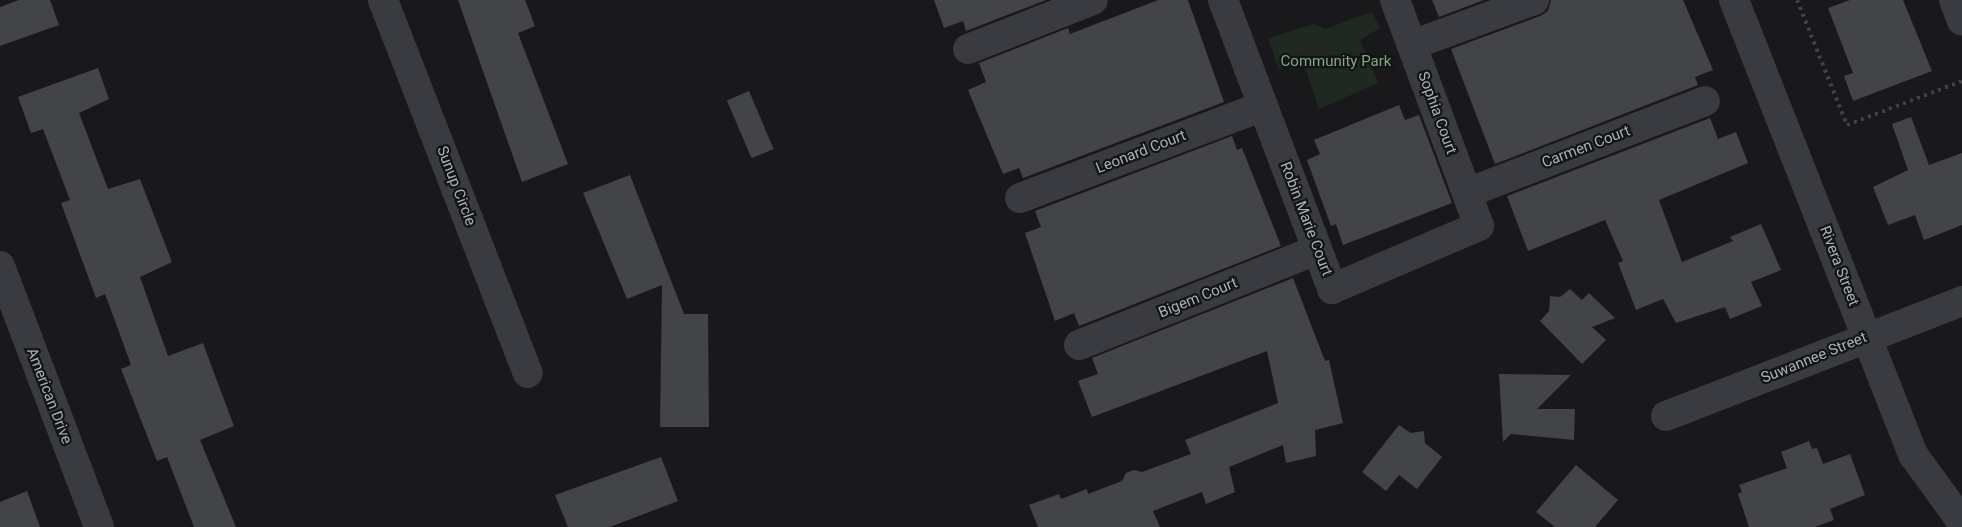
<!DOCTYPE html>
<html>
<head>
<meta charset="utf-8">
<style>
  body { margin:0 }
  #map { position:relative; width:1962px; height:527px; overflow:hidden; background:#19191b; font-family:Roboto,sans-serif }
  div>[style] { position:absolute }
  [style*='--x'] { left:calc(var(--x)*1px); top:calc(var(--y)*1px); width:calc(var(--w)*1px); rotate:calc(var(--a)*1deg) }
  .green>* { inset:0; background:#202921 }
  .building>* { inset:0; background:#424448; transform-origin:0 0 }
  .path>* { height:4px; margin-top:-2px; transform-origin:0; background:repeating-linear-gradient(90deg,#3f4247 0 3px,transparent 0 7.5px) }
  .minor>* { height:30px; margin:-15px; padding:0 15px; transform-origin:15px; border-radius:15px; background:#393b40 }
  span { translate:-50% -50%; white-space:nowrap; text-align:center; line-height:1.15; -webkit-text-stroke:4.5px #131416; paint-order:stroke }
  .park-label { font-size:15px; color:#81a782 }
  .street-label { font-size:15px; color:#aab0bb }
</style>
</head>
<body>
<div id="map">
  <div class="green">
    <i style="clip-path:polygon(1372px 12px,1380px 28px,1360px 40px,1378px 83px,1319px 109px,1302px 59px,1279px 69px,1268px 38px,1314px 24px,1325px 29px)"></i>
  </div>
  <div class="building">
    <i style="clip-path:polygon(19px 0,50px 0,59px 25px,0 46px,0 7px)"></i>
    <i style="clip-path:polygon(458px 0,525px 0,535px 26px,518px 33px,568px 164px,522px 182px)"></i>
    <i style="clip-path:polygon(934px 0,1046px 0,966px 31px,963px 21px,944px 28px)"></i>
    <i style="clip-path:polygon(1158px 0,1188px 0,1224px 102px,1023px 178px,1019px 168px,1003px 174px,968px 90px,986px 82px,979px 63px,1068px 28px,1070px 34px)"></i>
    <i style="clip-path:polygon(1432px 0,1484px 0,1439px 17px)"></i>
    <i style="clip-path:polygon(1551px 0,1683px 0,1713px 70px,1695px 77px,1698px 85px,1495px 164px,1451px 49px,1540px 16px,1548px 11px)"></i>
    <i style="clip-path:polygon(1850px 0,1903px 0,1932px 71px,1853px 101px,1844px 76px,1853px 73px,1828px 8px)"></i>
    <i style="clip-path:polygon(98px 68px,109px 99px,79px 113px,108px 189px,140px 179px,172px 262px,140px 277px,168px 356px,203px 343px,214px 373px,234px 426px,200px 440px,236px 527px,194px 527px,167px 457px,157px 461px,121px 369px,131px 365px,118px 329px,105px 294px,96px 298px,61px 203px,70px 200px,43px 129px,31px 133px,18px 97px)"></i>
    <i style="left:749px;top:91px;width:63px;height:24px;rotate:67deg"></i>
    <i style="clip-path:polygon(1399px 105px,1405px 120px,1419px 115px,1452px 203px,1343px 245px,1336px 224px,1331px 226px,1307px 160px,1320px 154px,1314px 140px)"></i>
    <i style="clip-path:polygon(1911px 117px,1929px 165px,1962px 153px,1962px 225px,1924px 240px,1915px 215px,1888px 225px,1873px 187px,1908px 170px,1892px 124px)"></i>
    <i style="clip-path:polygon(1710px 118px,1718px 139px,1736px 132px,1748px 163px,1659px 200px,1682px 262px,1733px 241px,1730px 237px,1761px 224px,1781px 270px,1751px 282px,1762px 306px,1730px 319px,1725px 307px,1676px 323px,1663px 299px,1636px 310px,1618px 263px,1623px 261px,1605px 220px,1528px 251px,1507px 196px)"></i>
    <i style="clip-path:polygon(1232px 136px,1237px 150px,1242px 148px,1281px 246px,1079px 326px,1074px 313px,1055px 321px,1025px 233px,1041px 227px,1035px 211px)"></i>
    <i style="clip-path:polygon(630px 175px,684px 314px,708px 314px,709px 427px,660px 427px,662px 285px,627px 299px,583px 193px)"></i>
    <i style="clip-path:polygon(1293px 278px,1325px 361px,1329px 360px,1343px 423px,1315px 430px,1316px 456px,1286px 463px,1283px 445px,1229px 467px,1235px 492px,1206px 504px,1202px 492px,1153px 511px,1160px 527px,1038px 527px,1029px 505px,1059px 494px,1061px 499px,1087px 489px,1088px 494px,1122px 481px,1126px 473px,1134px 470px,1142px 472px,1191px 454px,1185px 440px,1278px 403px,1267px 351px,1092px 417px,1078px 381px,1098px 374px,1092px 358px)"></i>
    <i style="clip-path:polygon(1570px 289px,1582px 300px,1589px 293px,1615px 318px,1592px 327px,1606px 340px,1582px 364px,1540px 321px,1549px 311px,1550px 296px,1560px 297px)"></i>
    <i style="clip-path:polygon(1499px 374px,1571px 375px,1537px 409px,1575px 409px,1574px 440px,1511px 434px,1503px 442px)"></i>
    <i style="clip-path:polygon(1399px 425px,1411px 433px,1424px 431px,1425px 443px,1442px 457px,1417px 489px,1399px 475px,1386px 491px,1362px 472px)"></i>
    <i style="clip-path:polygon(1809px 441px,1812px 449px,1817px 448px,1823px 464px,1850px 454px,1865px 495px,1830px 509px,1834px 520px,1815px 527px,1749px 527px,1738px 494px,1742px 492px,1739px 485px,1787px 468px,1781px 452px)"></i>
    <i style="clip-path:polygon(661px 457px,678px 501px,610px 527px,568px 527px,555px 495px)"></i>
    <i style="clip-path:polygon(1576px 465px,1618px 500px,1595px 527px,1555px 527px,1536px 512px)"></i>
    <i style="clip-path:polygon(27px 491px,40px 527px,0 527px,0 502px)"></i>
  </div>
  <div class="path">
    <i style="--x:1797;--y:0;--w:135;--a:68.2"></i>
    <i style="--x:1847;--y:125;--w:123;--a:-20.9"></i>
  </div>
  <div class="minor">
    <i style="--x:383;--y:0;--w:400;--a:68.8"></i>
    <i style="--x:1223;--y:0;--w:309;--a:69.3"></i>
    <i style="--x:1332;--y:289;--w:160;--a:-23.2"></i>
    <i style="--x:1479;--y:226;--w:241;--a:-110.4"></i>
    <i style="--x:1734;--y:0;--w:490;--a:68.5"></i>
    <i style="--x:1914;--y:456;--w:82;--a:54"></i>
    <i style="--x:1954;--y:0;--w:22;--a:69"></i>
    <i style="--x:1412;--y:45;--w:130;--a:-20.2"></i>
    <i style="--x:968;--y:49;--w:134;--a:-21.4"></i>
    <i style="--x:1467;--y:193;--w:255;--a:-21.1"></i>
    <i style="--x:1020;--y:198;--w:260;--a:-20.7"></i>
    <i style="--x:0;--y:266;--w:279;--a:69.2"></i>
    <i style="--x:1079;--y:345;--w:256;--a:-21.8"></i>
    <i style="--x:1666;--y:416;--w:318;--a:-21.2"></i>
  </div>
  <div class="park-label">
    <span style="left:1336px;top:62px">Community Park</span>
  </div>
  <div class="street-label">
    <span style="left:1437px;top:113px;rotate:70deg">Sophia Court</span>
    <span style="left:1586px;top:147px;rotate:-21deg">Carmen Court</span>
    <span style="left:1141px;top:152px;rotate:-21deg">Leonard Court</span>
    <span style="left:456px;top:186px;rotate:69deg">Sunup Circle</span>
    <span style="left:1306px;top:219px;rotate:69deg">Robin Marie Court</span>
    <span style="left:1839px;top:266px;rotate:69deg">Rivera Street</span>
    <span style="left:1198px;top:298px;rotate:-22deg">Bigem Court</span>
    <span style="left:1814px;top:358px;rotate:-22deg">Suwannee Street</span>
    <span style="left:49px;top:396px;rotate:69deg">American Drive</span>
  </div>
</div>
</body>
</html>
